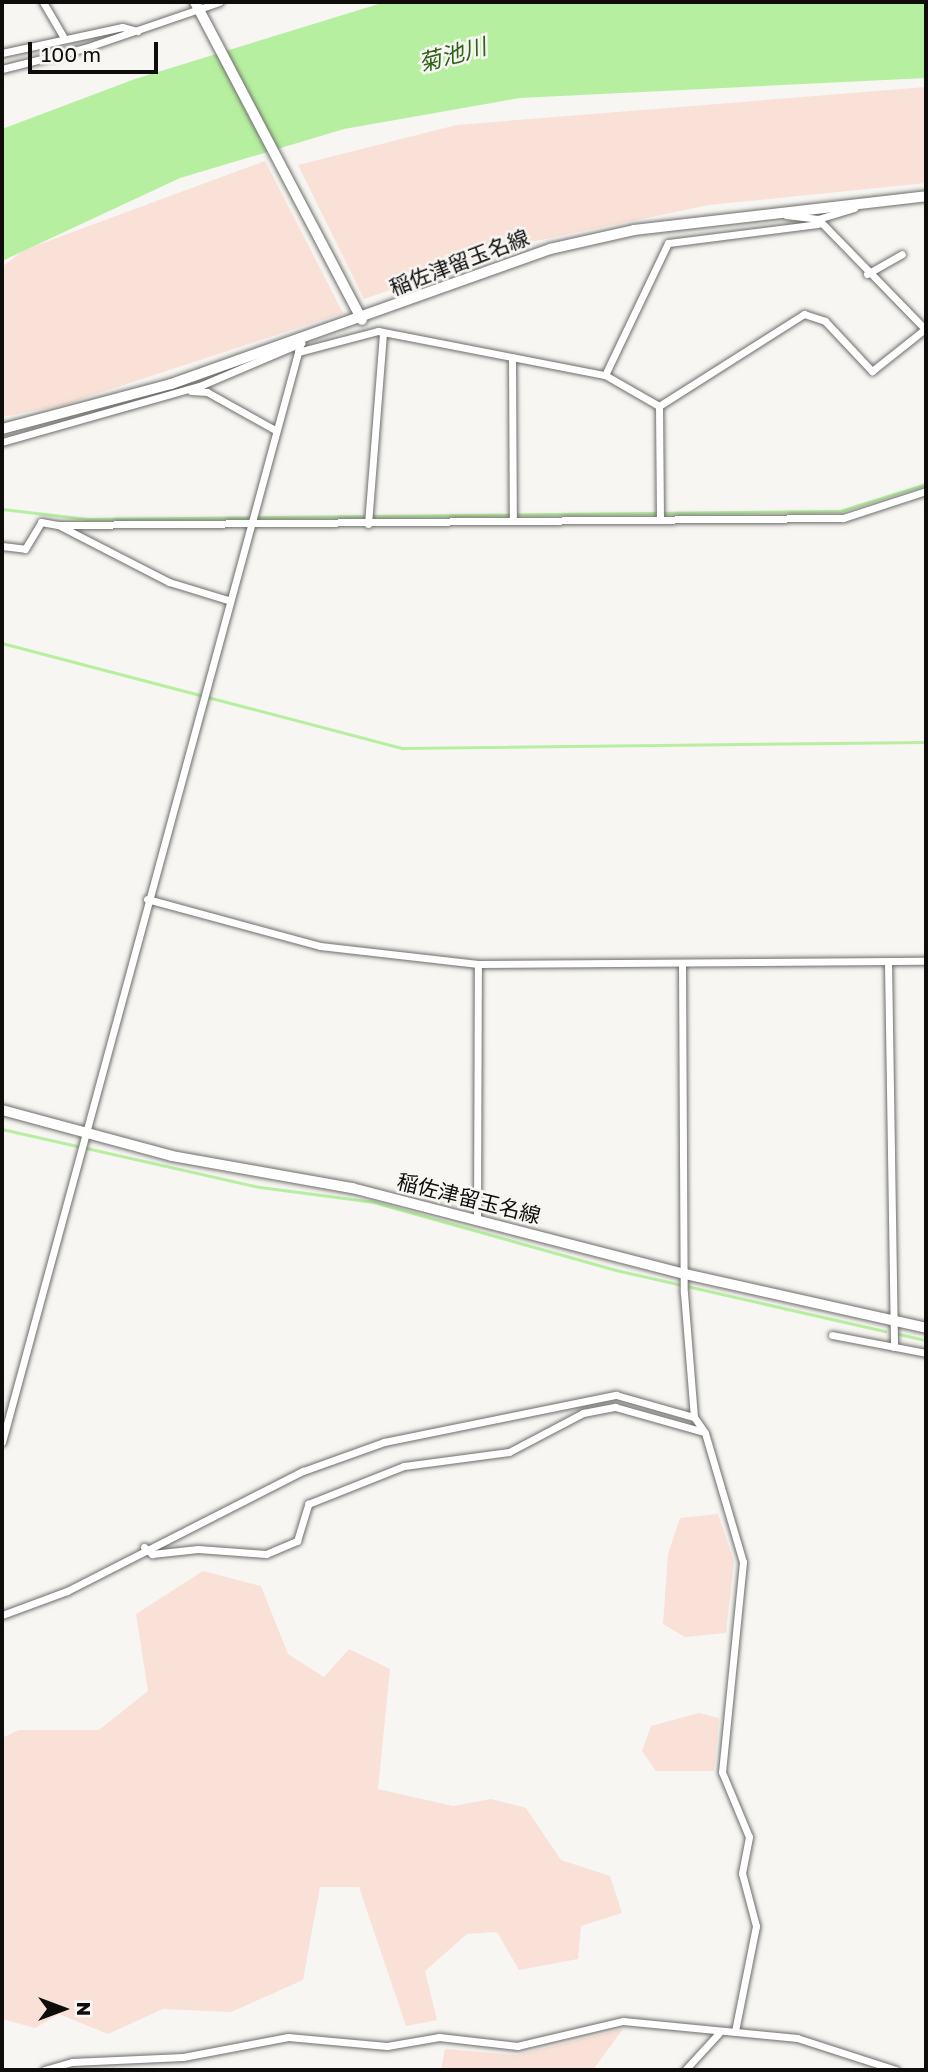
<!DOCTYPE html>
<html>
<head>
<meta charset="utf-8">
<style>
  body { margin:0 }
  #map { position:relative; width:928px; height:2072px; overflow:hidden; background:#f7f6f3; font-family:"Golos Text","Noto Sans JP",sans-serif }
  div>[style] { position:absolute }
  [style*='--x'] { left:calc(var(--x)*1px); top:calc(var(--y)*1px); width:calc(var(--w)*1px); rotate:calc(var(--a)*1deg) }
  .green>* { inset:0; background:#f9e1d7 }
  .water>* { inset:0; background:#b6efa0 }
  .stream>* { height:2.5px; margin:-1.25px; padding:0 1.25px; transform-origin:1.25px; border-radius:1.25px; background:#b6efa0 }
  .roads { filter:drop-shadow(0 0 2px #6e6d69) drop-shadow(0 0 2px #6e6d69) }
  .street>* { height:7px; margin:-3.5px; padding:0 3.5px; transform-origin:3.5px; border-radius:3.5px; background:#fff }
  .secondary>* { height:10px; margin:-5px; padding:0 5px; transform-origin:5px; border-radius:5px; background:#fff }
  span { translate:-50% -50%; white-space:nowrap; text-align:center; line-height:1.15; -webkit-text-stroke:5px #f7f6f3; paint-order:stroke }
  .street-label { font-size:21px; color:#0e0d0c }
  .water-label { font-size:23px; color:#306317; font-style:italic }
  .frame { position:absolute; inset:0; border:4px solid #0e0d0c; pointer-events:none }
  .north { position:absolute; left:28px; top:1974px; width:70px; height:70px; -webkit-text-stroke:5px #f7f6f3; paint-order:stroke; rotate:90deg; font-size:19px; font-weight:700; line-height:28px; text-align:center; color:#0e0d0c }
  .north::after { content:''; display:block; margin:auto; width:24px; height:32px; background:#0e0d0c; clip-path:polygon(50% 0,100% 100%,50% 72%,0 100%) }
  .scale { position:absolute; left:28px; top:42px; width:130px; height:32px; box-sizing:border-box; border:4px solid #0e0d0c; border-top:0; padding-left:9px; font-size:21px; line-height:24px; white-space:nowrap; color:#0e0d0c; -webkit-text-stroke:5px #f7f6f3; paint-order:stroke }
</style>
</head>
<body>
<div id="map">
  <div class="green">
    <i style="clip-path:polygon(926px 87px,926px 183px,709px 205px,526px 243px,364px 299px,298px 165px,457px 125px)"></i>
    <i style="clip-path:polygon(265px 161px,343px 313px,63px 405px,2px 417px,2px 267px,24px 250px)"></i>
    <i style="clip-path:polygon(718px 1514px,734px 1561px,726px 1633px,685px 1637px,663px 1624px,668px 1554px,680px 1518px)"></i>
    <i style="clip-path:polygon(203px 1571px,261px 1586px,288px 1654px,324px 1677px,349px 1649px,390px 1669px,378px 1789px,453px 1806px,491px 1799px,526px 1808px,561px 1860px,610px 1876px,622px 1913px,581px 1926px,578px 1959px,519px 1970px,497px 1932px,467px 1934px,425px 1971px,437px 2020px,406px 2026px,359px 1887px,320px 1887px,303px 1980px,231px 2012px,163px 2009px,108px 2034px,59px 2014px,35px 2028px,2px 2019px,2px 1738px,19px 1730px,99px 1730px,148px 1691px,136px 1614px)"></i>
    <i style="clip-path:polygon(699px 1713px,719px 1718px,714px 1771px,656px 1771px,642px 1751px,651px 1726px)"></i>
    <i style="clip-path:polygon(623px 2029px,593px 2070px,441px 2070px,445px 2049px,516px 2055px)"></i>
  </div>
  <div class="water">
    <i style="clip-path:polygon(385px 2px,926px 2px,926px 78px,520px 98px,344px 129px,180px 178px,2px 261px,2px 129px,135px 79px)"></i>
  </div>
  <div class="stream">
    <i style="--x:2;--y:509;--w:88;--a:6.6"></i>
    <i style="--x:89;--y:519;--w:751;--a:-0.61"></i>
    <i style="--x:840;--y:511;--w:90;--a:-17.4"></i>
    <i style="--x:2;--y:643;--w:414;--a:14.7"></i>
    <i style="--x:402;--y:748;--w:524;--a:-0.66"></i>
    <i style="--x:2;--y:1129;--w:264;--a:12.7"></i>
    <i style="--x:260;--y:1187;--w:115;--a:7.5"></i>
    <i style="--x:374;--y:1202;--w:251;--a:15.7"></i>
    <i style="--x:616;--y:1270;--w:276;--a:12.8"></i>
    <i style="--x:899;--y:1334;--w:28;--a:13"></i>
  </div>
  <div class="roads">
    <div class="street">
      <i style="--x:43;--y:2;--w:42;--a:59.7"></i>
      <i style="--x:2;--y:53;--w:123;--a:-12.2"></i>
      <i style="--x:122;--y:27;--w:16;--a:15"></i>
      <i style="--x:2;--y:69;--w:86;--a:-14.2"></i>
      <i style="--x:85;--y:48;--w:142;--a:-18.9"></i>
      <i style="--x:786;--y:215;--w:32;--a:7"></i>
      <i style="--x:818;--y:219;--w:155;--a:45.8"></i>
      <i style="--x:818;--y:219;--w:38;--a:-17"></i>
      <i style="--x:867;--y:274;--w:40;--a:-29.7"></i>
      <i style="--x:298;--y:352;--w:83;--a:-14.7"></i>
      <i style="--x:378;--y:331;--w:231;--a:11"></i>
      <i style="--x:605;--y:375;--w:62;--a:29.9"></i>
      <i style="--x:512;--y:357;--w:164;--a:89.7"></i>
      <i style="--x:605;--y:375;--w:146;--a:-64.5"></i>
      <i style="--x:668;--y:243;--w:151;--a:-7.2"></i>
      <i style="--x:191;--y:391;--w:16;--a:4"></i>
      <i style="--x:207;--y:392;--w:78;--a:29.2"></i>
      <i style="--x:659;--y:406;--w:172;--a:-32.4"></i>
      <i style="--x:804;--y:314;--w:22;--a:18"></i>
      <i style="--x:825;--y:321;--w:69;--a:46.8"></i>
      <i style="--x:872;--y:371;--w:68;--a:-38.4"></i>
      <i style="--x:659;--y:406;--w:113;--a:89.5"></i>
      <i style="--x:2;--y:442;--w:208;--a:-15.9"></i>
      <i style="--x:202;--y:385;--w:108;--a:-23"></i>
      <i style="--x:368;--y:524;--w:190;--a:-85.5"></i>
      <i style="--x:58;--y:525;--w:785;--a:-0.51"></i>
      <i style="--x:843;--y:518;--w:87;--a:-18"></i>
      <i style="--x:2;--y:546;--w:23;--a:7"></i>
      <i style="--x:25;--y:549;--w:31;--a:-59"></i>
      <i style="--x:41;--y:522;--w:17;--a:10"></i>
      <i style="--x:58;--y:525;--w:125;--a:27.2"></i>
      <i style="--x:169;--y:582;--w:62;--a:17"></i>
      <i style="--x:147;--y:899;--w:179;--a:15.2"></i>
      <i style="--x:320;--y:946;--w:159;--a:6.5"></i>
      <i style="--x:478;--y:964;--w:448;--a:-0.4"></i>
      <i style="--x:888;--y:962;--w:385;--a:89.1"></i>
      <i style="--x:682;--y:963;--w:330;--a:89.7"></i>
      <i style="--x:684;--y:1293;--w:124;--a:85.4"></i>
      <i style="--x:694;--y:1417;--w:19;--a:55"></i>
      <i style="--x:705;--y:1433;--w:134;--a:73.6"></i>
      <i style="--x:743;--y:1562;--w:211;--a:95.7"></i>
      <i style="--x:722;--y:1772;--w:70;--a:67.4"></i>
      <i style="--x:749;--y:1837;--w:37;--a:101"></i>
      <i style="--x:742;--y:1873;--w:55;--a:75.2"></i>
      <i style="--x:756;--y:1926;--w:107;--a:101.3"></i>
      <i style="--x:477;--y:1220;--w:256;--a:-89.8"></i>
      <i style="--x:832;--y:1335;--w:96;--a:10.8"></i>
      <i style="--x:2;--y:1442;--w:1144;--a:-74.8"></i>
      <i style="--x:144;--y:1547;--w:11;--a:41"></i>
      <i style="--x:152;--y:1554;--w:46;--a:-6.2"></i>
      <i style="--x:198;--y:1549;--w:68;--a:4.2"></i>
      <i style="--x:266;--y:1554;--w:34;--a:-23"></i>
      <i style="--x:297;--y:1541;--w:39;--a:-73"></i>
      <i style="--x:308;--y:1504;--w:103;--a:-21.6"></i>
      <i style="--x:404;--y:1466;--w:106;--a:-7.6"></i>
      <i style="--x:509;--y:1452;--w:84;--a:-27.8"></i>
      <i style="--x:583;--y:1413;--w:33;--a:-11"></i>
      <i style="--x:615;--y:1407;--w:92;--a:15.7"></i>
      <i style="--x:2;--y:1615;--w:69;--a:-20.3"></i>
      <i style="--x:67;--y:1591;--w:265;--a:-27"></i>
      <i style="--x:303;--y:1471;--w:86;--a:-19.7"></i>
      <i style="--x:384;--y:1442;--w:237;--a:-11.5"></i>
      <i style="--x:616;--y:1395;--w:81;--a:15.8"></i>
      <i style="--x:44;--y:2070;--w:29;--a:-16"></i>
      <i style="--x:72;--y:2062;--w:111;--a:-2.6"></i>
      <i style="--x:183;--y:2057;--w:107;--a:-10.8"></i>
      <i style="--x:288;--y:2037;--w:99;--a:5.2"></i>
      <i style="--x:387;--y:2046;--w:53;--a:-9.8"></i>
      <i style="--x:439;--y:2037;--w:79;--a:6.6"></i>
      <i style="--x:517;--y:2046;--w:109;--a:-13.3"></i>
      <i style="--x:623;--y:2021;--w:175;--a:5.6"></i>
      <i style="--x:797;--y:2038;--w:104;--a:17.9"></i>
      <i style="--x:685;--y:2070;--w:50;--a:-47.4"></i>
    </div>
    <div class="secondary">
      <i style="--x:195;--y:2;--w:359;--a:62.3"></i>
      <i style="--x:2;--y:429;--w:175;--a:-14.9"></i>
      <i style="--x:171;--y:384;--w:402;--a:-19.6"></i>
      <i style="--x:550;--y:249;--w:86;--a:-12.7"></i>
      <i style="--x:634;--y:230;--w:294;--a:-6.6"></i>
      <i style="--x:2;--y:1110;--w:176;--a:15.1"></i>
      <i style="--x:172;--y:1156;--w:183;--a:10.1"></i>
      <i style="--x:352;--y:1188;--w:344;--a:14.5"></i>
      <i style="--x:685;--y:1274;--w:247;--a:12.6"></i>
    </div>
  </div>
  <div class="street-label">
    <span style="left:459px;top:262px;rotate:-21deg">稲佐津留玉名線</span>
    <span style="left:469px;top:1198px;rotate:14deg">稲佐津留玉名線</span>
  </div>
  <div class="water-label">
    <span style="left:452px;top:54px;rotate:-15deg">菊池川</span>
  </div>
  <div class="frame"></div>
  <div class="north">N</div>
  <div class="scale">100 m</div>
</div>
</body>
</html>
